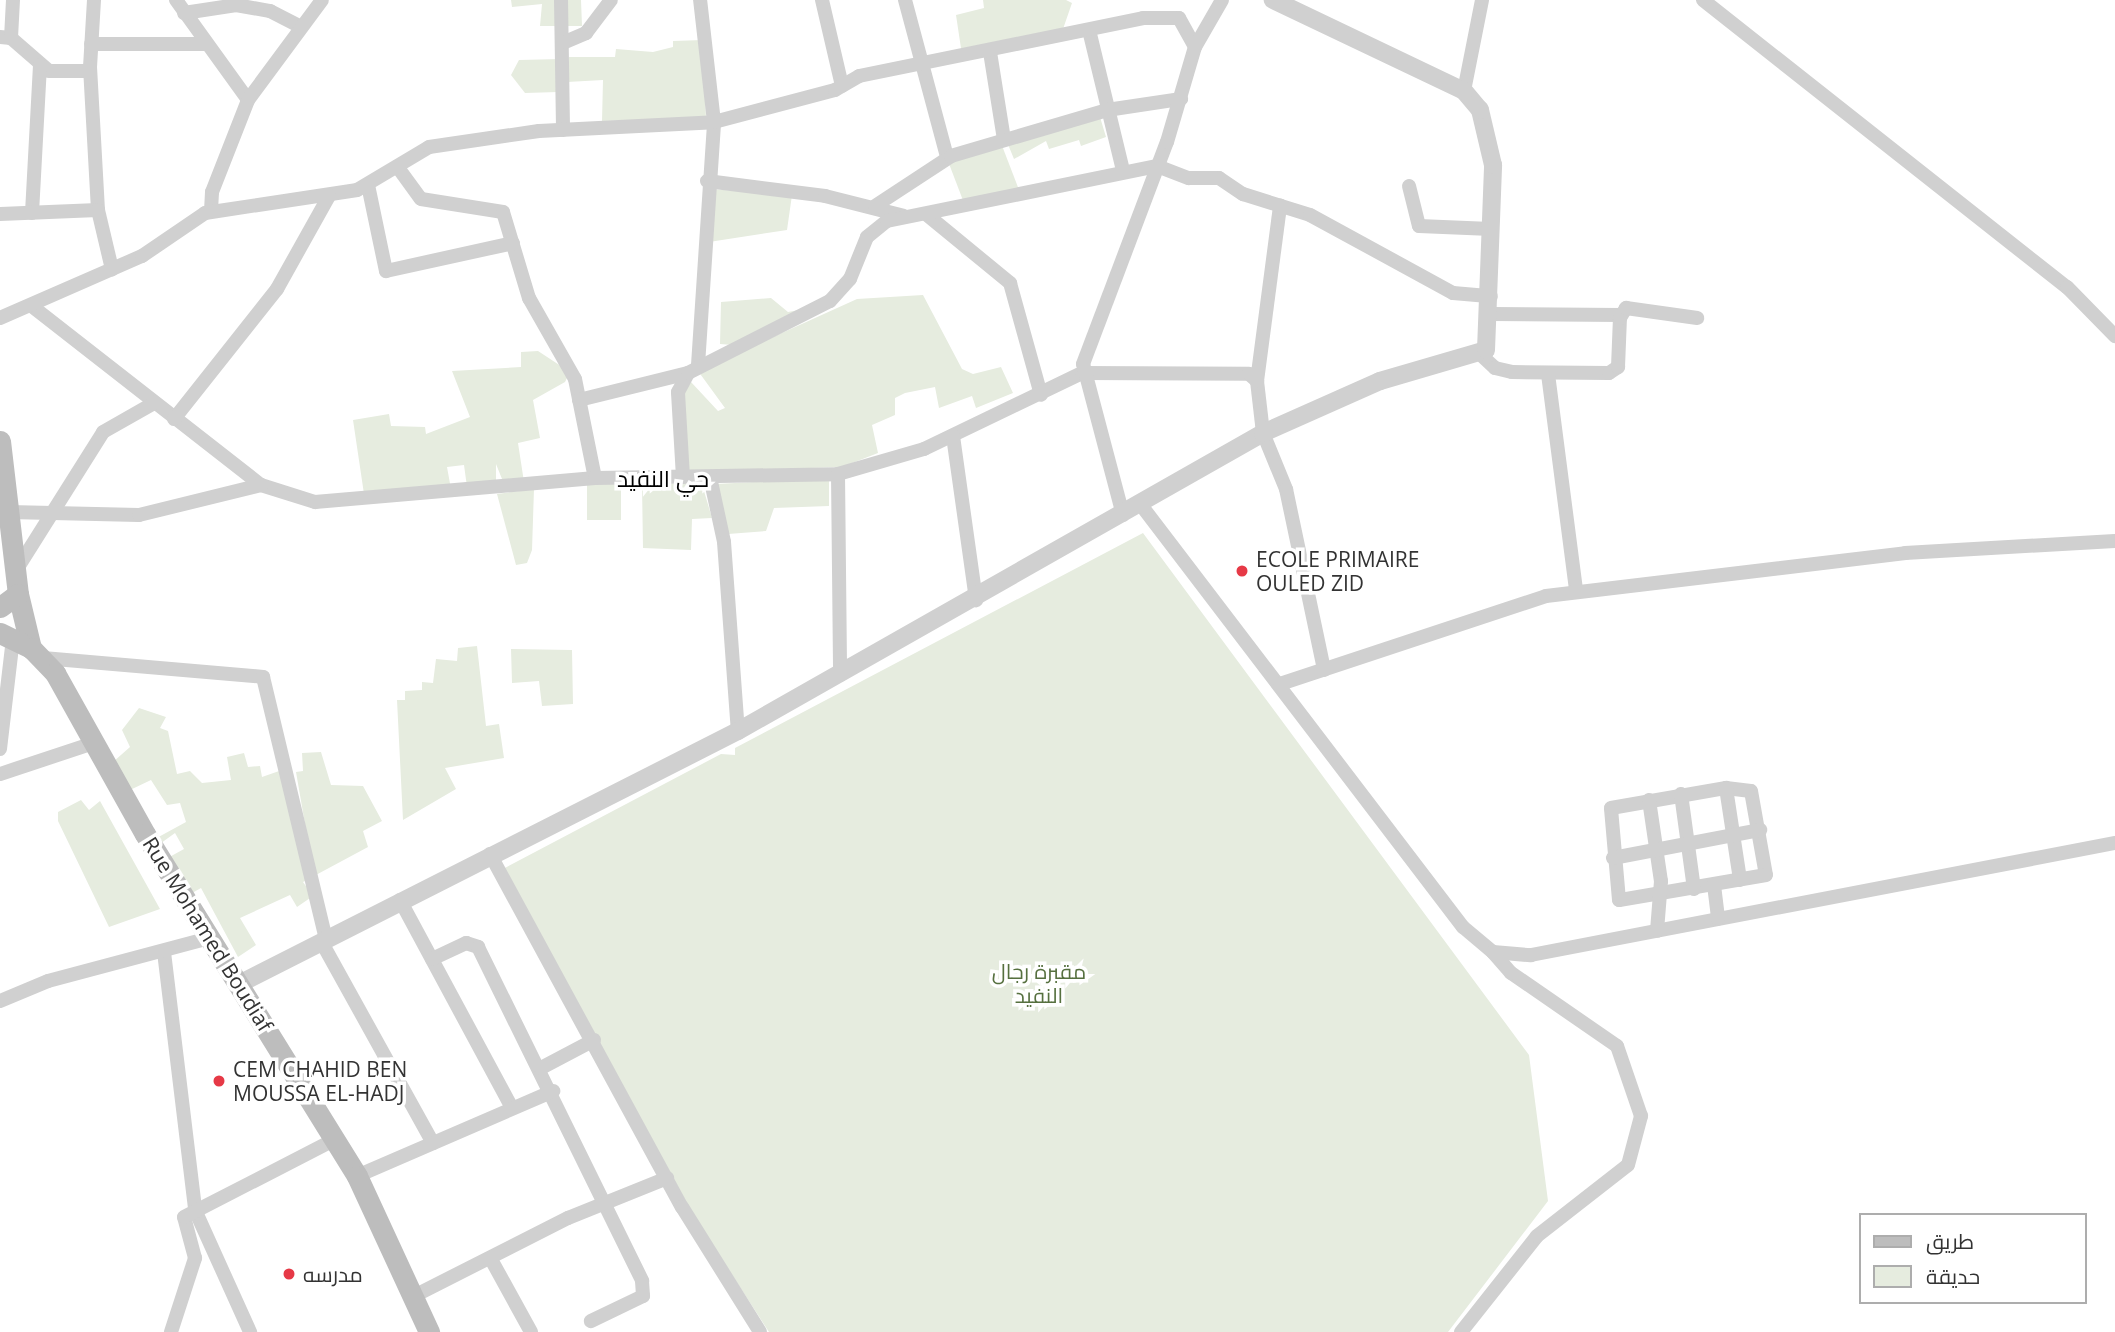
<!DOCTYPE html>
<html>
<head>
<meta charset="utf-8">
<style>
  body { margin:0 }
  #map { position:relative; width:2115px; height:1332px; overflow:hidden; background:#fff; font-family:"Open Sans",Cairo,sans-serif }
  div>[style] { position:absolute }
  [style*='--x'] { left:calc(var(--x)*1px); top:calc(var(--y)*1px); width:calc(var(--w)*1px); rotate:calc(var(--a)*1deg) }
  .green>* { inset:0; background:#e6ecdf; transform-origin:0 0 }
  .minor>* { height:14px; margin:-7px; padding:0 7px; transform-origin:7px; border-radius:7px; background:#d0d0d0 }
  .tertiary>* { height:18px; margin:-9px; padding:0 9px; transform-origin:9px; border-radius:9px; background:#d0d0d0 }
  .secondary>* { height:21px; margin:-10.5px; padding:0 10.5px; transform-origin:10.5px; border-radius:10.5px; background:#bdbdbd }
  .dots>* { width:19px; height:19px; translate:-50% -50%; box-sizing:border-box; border:4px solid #fff; border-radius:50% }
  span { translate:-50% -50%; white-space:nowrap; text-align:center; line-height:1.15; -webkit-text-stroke:7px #fff; paint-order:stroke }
  .poi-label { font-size:21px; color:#333 }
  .left { translate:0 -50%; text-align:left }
  .street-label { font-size:21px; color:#333 }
  .park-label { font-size:21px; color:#56703f }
  .neighbourhood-label { font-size:23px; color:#000 }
  .legend { position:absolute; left:1859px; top:1213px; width:228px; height:91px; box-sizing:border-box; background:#fff; border:2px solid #adadad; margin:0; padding:9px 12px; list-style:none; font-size:21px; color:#333 }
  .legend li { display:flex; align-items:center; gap:14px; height:35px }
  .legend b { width:35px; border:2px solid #adadad }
</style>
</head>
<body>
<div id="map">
  <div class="green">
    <i style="clip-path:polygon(511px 0,581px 0,582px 26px,540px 26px,542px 4px,512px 7px)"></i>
    <i style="clip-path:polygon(983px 0,1066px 0,1072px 3px,1063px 29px,962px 55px,956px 15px,984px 8px)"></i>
    <i style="clip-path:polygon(703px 40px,706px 119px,602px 121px,603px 80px,567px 82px,569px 57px,615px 57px,616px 49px,653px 52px,673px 47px,673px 41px)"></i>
    <i style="clip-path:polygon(561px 59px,558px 92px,525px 93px,511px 75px,519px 60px)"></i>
    <i style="clip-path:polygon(1100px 117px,1106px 137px,1081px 146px,1079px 140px,1049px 149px,1046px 141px,1014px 159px,1007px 142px)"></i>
    <i style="left:1001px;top:143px;width:48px;height:56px;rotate:69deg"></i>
    <i style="clip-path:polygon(710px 189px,792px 195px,787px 230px,709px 242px)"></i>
    <i style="clip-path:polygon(923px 295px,962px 369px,973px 374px,1001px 367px,1013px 393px,976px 408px,972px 396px,939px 408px,935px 387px,905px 393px,895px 398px,895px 415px,872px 425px,878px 453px,842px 467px,688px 472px,677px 460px,675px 405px,691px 382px,718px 411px,725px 408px,698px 371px,857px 299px)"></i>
    <i style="clip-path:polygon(771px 298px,788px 312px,799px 310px,733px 345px,720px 344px,721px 302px)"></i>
    <i style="clip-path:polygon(538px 351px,570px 372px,565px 382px,533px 400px,540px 438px,518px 443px,524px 482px,504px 484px,496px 464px,496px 482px,467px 487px,464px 465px,447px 467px,451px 489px,364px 494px,353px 420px,389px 414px,391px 426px,425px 427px,426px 434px,470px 417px,452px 371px,521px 367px,521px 352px)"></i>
    <i style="clip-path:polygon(829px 478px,829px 506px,774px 508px,766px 531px,728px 534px,716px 484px)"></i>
    <i style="clip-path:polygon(686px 483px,704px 491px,712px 518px,692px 519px,691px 550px,643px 548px,642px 485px)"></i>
    <i style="left:621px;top:484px;width:36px;height:34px;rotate:90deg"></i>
    <i style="clip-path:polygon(534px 489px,532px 550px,527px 563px,516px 565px,497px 494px)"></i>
    <i style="clip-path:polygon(1143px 533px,1529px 1055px,1548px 1201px,1448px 1332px,769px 1332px,694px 1216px,503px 869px,721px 754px,735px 755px,735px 748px)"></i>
    <i style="clip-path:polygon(477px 646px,486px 726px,499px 724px,504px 758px,445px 768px,456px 789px,403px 820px,397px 700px,405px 700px,405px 691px,422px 690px,422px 682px,433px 683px,436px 659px,457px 661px,458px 648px)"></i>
    <i style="clip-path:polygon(511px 649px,572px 650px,573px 704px,542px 706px,539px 681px,512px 683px)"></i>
    <i style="clip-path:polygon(139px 708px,166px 717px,160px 728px,168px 731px,177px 774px,190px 771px,202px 783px,231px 780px,227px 757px,244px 753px,248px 767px,260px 766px,262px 777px,282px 770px,309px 879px,303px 882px,313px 896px,297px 907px,290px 895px,240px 918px,256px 945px,238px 957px,201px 888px,185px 897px,164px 860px,184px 849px,175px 833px,157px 846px,153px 840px,186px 822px,180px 803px,167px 805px,151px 780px,130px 790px,113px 762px,130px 747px,122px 730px)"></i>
    <i style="clip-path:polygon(321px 752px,331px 785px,363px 786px,382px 821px,363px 831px,368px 847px,314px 876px,296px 772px,303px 771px,302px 753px)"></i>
    <i style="clip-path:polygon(81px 800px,89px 810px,100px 801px,160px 909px,109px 927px,58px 821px,58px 812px)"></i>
  </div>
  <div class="minor">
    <i style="--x:94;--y:0;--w:67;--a:93.4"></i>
    <i style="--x:90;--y:67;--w:143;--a:86.8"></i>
    <i style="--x:176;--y:0;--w:123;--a:54.2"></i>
    <i style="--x:561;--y:0;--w:130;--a:89.1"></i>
    <i style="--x:822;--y:0;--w:88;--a:76.9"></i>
    <i style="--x:905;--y:0;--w:163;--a:75"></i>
    <i style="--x:1703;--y:0;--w:464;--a:38.3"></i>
    <i style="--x:2067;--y:287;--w:69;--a:45.6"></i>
    <i style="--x:184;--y:13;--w:53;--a:-8.7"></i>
    <i style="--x:236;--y:5;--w:35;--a:10"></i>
    <i style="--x:270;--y:11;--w:35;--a:27"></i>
    <i style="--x:1089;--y:30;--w:145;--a:76.4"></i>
    <i style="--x:0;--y:37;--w:11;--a:5"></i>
    <i style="--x:11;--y:38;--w:38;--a:-87"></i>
    <i style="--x:11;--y:38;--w:50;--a:41"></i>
    <i style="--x:49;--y:71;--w:41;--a:0"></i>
    <i style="--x:565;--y:42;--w:23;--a:-23"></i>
    <i style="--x:586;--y:33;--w:41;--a:-52.9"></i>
    <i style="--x:91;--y:44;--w:114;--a:0"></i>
    <i style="--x:990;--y:52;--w:88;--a:80.9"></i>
    <i style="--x:1464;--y:91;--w:93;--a:-78.8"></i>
    <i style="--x:399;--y:169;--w:37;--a:54"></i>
    <i style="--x:421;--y:199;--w:83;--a:9"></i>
    <i style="--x:503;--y:212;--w:90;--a:73.2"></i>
    <i style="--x:529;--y:298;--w:93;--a:60.4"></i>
    <i style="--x:575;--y:379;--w:101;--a:78.6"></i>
    <i style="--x:707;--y:181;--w:119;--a:7.2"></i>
    <i style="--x:825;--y:196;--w:81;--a:14.2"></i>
    <i style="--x:368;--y:185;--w:88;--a:78.2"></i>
    <i style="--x:386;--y:271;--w:130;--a:-12.4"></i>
    <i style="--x:1409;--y:186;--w:41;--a:76"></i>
    <i style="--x:1419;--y:226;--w:72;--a:2.4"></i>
    <i style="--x:875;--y:206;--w:91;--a:-33.3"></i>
    <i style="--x:951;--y:156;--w:163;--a:-16.4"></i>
    <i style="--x:1107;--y:110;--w:75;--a:-8.5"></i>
    <i style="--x:211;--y:211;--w:19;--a:-87"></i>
    <i style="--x:212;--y:192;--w:99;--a:-68.6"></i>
    <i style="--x:248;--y:100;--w:124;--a:-53.5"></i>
    <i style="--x:32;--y:213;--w:148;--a:-86.9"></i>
    <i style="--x:0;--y:214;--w:98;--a:-2.3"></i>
    <i style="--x:98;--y:210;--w:61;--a:76.7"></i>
    <i style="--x:926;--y:214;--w:109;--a:39.4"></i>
    <i style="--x:1010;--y:283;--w:116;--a:74.5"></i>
    <i style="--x:33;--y:307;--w:289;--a:38"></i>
    <i style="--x:261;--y:485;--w:57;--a:17.5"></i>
    <i style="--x:315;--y:502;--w:281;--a:-4.9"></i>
    <i style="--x:595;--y:478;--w:243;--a:-0.9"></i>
    <i style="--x:838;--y:474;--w:90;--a:-16.2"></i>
    <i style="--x:924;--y:449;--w:175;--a:-25.7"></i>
    <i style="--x:1082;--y:373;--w:167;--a:0.3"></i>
    <i style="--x:1249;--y:374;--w:11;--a:41"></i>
    <i style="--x:1257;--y:381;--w:52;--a:83.4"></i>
    <i style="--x:1263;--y:433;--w:61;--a:67.7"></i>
    <i style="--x:1286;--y:489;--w:185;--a:78.1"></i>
    <i style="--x:1492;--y:314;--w:129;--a:0.4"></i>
    <i style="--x:0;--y:318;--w:155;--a:-23.6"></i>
    <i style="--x:142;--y:256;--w:76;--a:-34.3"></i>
    <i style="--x:205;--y:213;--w:154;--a:-8.6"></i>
    <i style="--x:357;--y:190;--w:84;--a:-30.8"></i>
    <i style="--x:429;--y:147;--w:111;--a:-8.3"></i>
    <i style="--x:539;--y:131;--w:175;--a:-2.9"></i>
    <i style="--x:714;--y:122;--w:125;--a:-14.8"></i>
    <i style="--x:835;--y:90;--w:28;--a:-30"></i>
    <i style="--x:859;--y:76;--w:290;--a:-11.5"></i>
    <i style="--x:1143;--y:18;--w:36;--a:0"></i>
    <i style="--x:1179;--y:18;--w:33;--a:61"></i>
    <i style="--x:1481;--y:355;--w:19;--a:43"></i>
    <i style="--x:1495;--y:368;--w:17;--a:13"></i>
    <i style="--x:1512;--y:372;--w:97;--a:0.6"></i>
    <i style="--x:1609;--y:373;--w:11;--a:-34"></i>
    <i style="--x:1618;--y:367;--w:49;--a:-87.7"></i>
    <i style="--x:1620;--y:318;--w:12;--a:-59"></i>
    <i style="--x:1626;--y:308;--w:72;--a:8"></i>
    <i style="--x:698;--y:365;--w:244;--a:-86.2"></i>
    <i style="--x:714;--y:122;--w:123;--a:-96.5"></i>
    <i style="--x:1548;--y:374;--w:219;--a:82.6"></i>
    <i style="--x:1257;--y:381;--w:177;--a:-82.5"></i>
    <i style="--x:579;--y:400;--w:112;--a:-13.9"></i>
    <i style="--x:174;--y:419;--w:166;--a:-51.6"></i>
    <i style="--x:277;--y:289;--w:107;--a:-60.8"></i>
    <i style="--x:953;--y:436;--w:166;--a:82"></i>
    <i style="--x:838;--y:474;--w:201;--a:89.4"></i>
    <i style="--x:683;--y:477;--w:85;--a:-93.4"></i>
    <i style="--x:678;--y:392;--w:21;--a:-62"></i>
    <i style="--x:688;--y:373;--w:159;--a:-26.9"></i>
    <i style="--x:830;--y:301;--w:30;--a:-48"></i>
    <i style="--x:850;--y:279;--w:45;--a:-68"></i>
    <i style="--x:867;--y:237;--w:26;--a:-39"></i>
    <i style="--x:887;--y:221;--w:276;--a:-11.5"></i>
    <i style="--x:1157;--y:166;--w:34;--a:21"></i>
    <i style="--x:1189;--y:178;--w:30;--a:0"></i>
    <i style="--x:1219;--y:178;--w:29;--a:34"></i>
    <i style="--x:1243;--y:194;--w:70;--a:17.4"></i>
    <i style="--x:1310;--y:215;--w:163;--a:28.6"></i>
    <i style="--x:1453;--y:293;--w:38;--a:5"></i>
    <i style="--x:710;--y:477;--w:66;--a:77.8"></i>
    <i style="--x:724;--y:542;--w:190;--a:85.8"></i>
    <i style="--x:1141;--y:505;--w:531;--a:52.66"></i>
    <i style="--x:1463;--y:927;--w:39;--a:40"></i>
    <i style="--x:1493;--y:952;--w:38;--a:5"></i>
    <i style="--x:1531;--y:955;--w:595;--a:-10.86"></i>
    <i style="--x:9;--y:512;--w:130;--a:1.3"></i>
    <i style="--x:139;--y:515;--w:126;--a:-13.8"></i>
    <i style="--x:1123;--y:515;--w:156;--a:-104.8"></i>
    <i style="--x:1083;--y:364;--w:237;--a:-69.3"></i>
    <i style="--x:1167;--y:142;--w:99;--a:-73.6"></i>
    <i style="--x:1195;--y:47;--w:54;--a:-60.1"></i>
    <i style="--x:15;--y:572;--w:165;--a:-57.8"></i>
    <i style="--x:103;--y:432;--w:59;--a:-29.6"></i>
    <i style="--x:43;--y:658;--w:221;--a:4.9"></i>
    <i style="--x:263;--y:677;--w:269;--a:76.5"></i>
    <i style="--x:1280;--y:684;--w:280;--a:-18.3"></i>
    <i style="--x:1546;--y:596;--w:362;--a:-6.8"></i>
    <i style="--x:1905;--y:553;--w:210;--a:-3.3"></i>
    <i style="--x:0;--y:749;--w:112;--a:-83.3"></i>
    <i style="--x:0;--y:774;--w:99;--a:-18.3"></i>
    <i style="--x:1726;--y:788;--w:25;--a:7"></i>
    <i style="--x:1751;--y:791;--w:85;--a:79.9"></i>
    <i style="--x:1766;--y:875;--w:149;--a:170.3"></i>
    <i style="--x:1619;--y:900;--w:92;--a:-95"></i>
    <i style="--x:1611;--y:808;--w:117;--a:-9.9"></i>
    <i style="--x:1726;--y:788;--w:93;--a:81.3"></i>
    <i style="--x:1681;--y:794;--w:96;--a:82.2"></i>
    <i style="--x:1649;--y:800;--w:82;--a:81.6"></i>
    <i style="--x:1661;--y:881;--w:50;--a:94.6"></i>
    <i style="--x:490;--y:854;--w:402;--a:61.5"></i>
    <i style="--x:682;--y:1207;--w:147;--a:58"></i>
    <i style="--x:1613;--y:858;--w:150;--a:-10.8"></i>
    <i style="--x:1714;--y:885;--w:34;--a:83"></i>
    <i style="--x:400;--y:900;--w:236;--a:61.7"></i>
    <i style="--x:321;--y:941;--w:231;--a:61"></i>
    <i style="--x:164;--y:952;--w:260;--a:83.1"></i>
    <i style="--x:195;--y:1210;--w:134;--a:65.7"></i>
    <i style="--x:432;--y:959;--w:38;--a:-25"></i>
    <i style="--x:466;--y:943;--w:13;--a:18"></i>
    <i style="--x:478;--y:947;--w:372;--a:63.8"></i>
    <i style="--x:642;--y:1281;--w:15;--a:86"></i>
    <i style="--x:643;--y:1296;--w:58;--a:154.3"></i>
    <i style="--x:0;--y:1001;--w:52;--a:-22.6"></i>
    <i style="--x:48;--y:981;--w:168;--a:-14.9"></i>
    <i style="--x:541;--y:1068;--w:60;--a:-27.8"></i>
    <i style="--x:357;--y:1176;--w:214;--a:-23.4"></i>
    <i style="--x:492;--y:1261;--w:81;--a:61.2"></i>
    <i style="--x:414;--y:1296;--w:173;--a:-26.9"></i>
    <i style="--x:568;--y:1218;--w:107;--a:-22"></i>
    <i style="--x:171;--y:1332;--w:78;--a:-72"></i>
    <i style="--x:195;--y:1258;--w:42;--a:-105"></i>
    <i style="--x:184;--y:1217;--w:171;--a:-27.2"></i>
    <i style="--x:1461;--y:1332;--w:122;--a:-51.6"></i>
    <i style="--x:1537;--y:1236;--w:115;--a:-38"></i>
    <i style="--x:1628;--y:1165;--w:51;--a:-75.1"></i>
    <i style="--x:1641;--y:1116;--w:74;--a:-108.9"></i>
    <i style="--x:1617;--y:1046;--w:129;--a:-145.4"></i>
    <i style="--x:1511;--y:973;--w:28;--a:-131"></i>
  </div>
  <div class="tertiary">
    <i style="--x:241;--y:983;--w:557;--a:-26.89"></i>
    <i style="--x:738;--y:731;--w:604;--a:-29.58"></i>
    <i style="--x:1263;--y:433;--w:128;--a:-24"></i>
    <i style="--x:1380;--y:381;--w:110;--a:-16.3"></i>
    <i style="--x:1486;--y:350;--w:185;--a:-87.8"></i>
    <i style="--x:1493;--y:165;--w:57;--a:-103.3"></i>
    <i style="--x:1480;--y:110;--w:25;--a:-130"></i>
    <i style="--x:1464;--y:91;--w:212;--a:-154.5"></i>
  </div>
  <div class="secondary">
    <i style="--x:0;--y:441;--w:154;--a:83.3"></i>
    <i style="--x:18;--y:594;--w:56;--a:76.5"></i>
    <i style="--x:0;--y:607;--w:22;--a:-36"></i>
    <i style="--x:0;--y:633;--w:34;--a:26"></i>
    <i style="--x:31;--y:648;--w:35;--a:46"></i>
    <i style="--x:55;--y:673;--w:184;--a:60.8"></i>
    <i style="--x:145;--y:834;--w:402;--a:58.2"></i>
    <i style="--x:357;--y:1176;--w:172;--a:65.2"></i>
  </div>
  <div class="dots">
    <i style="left:1242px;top:571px;background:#e63946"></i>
    <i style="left:219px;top:1081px;background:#e63946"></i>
    <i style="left:289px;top:1274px;background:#e63946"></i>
  </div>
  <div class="poi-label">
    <span class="left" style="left:1256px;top:571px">ECOLE PRIMAIRE<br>OULED ZID</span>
    <span class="left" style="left:233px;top:1081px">CEM CHAHID BEN<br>MOUSSA EL-HADJ</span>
    <span class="left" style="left:303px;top:1274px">مدرسه</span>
  </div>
  <div class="street-label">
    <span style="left:208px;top:934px;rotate:58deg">Rue Mohamed Boudiaf</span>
  </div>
  <div class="park-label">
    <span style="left:1039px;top:983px">مقبرة رجال<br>النفيد</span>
  </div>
  <div class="neighbourhood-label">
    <span style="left:663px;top:478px">حي النفيد</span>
  </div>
  <ul class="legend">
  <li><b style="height:9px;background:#bdbdbd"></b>طريق</li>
  <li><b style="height:19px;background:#e6ecdf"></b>حديقة</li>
  </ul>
</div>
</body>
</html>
